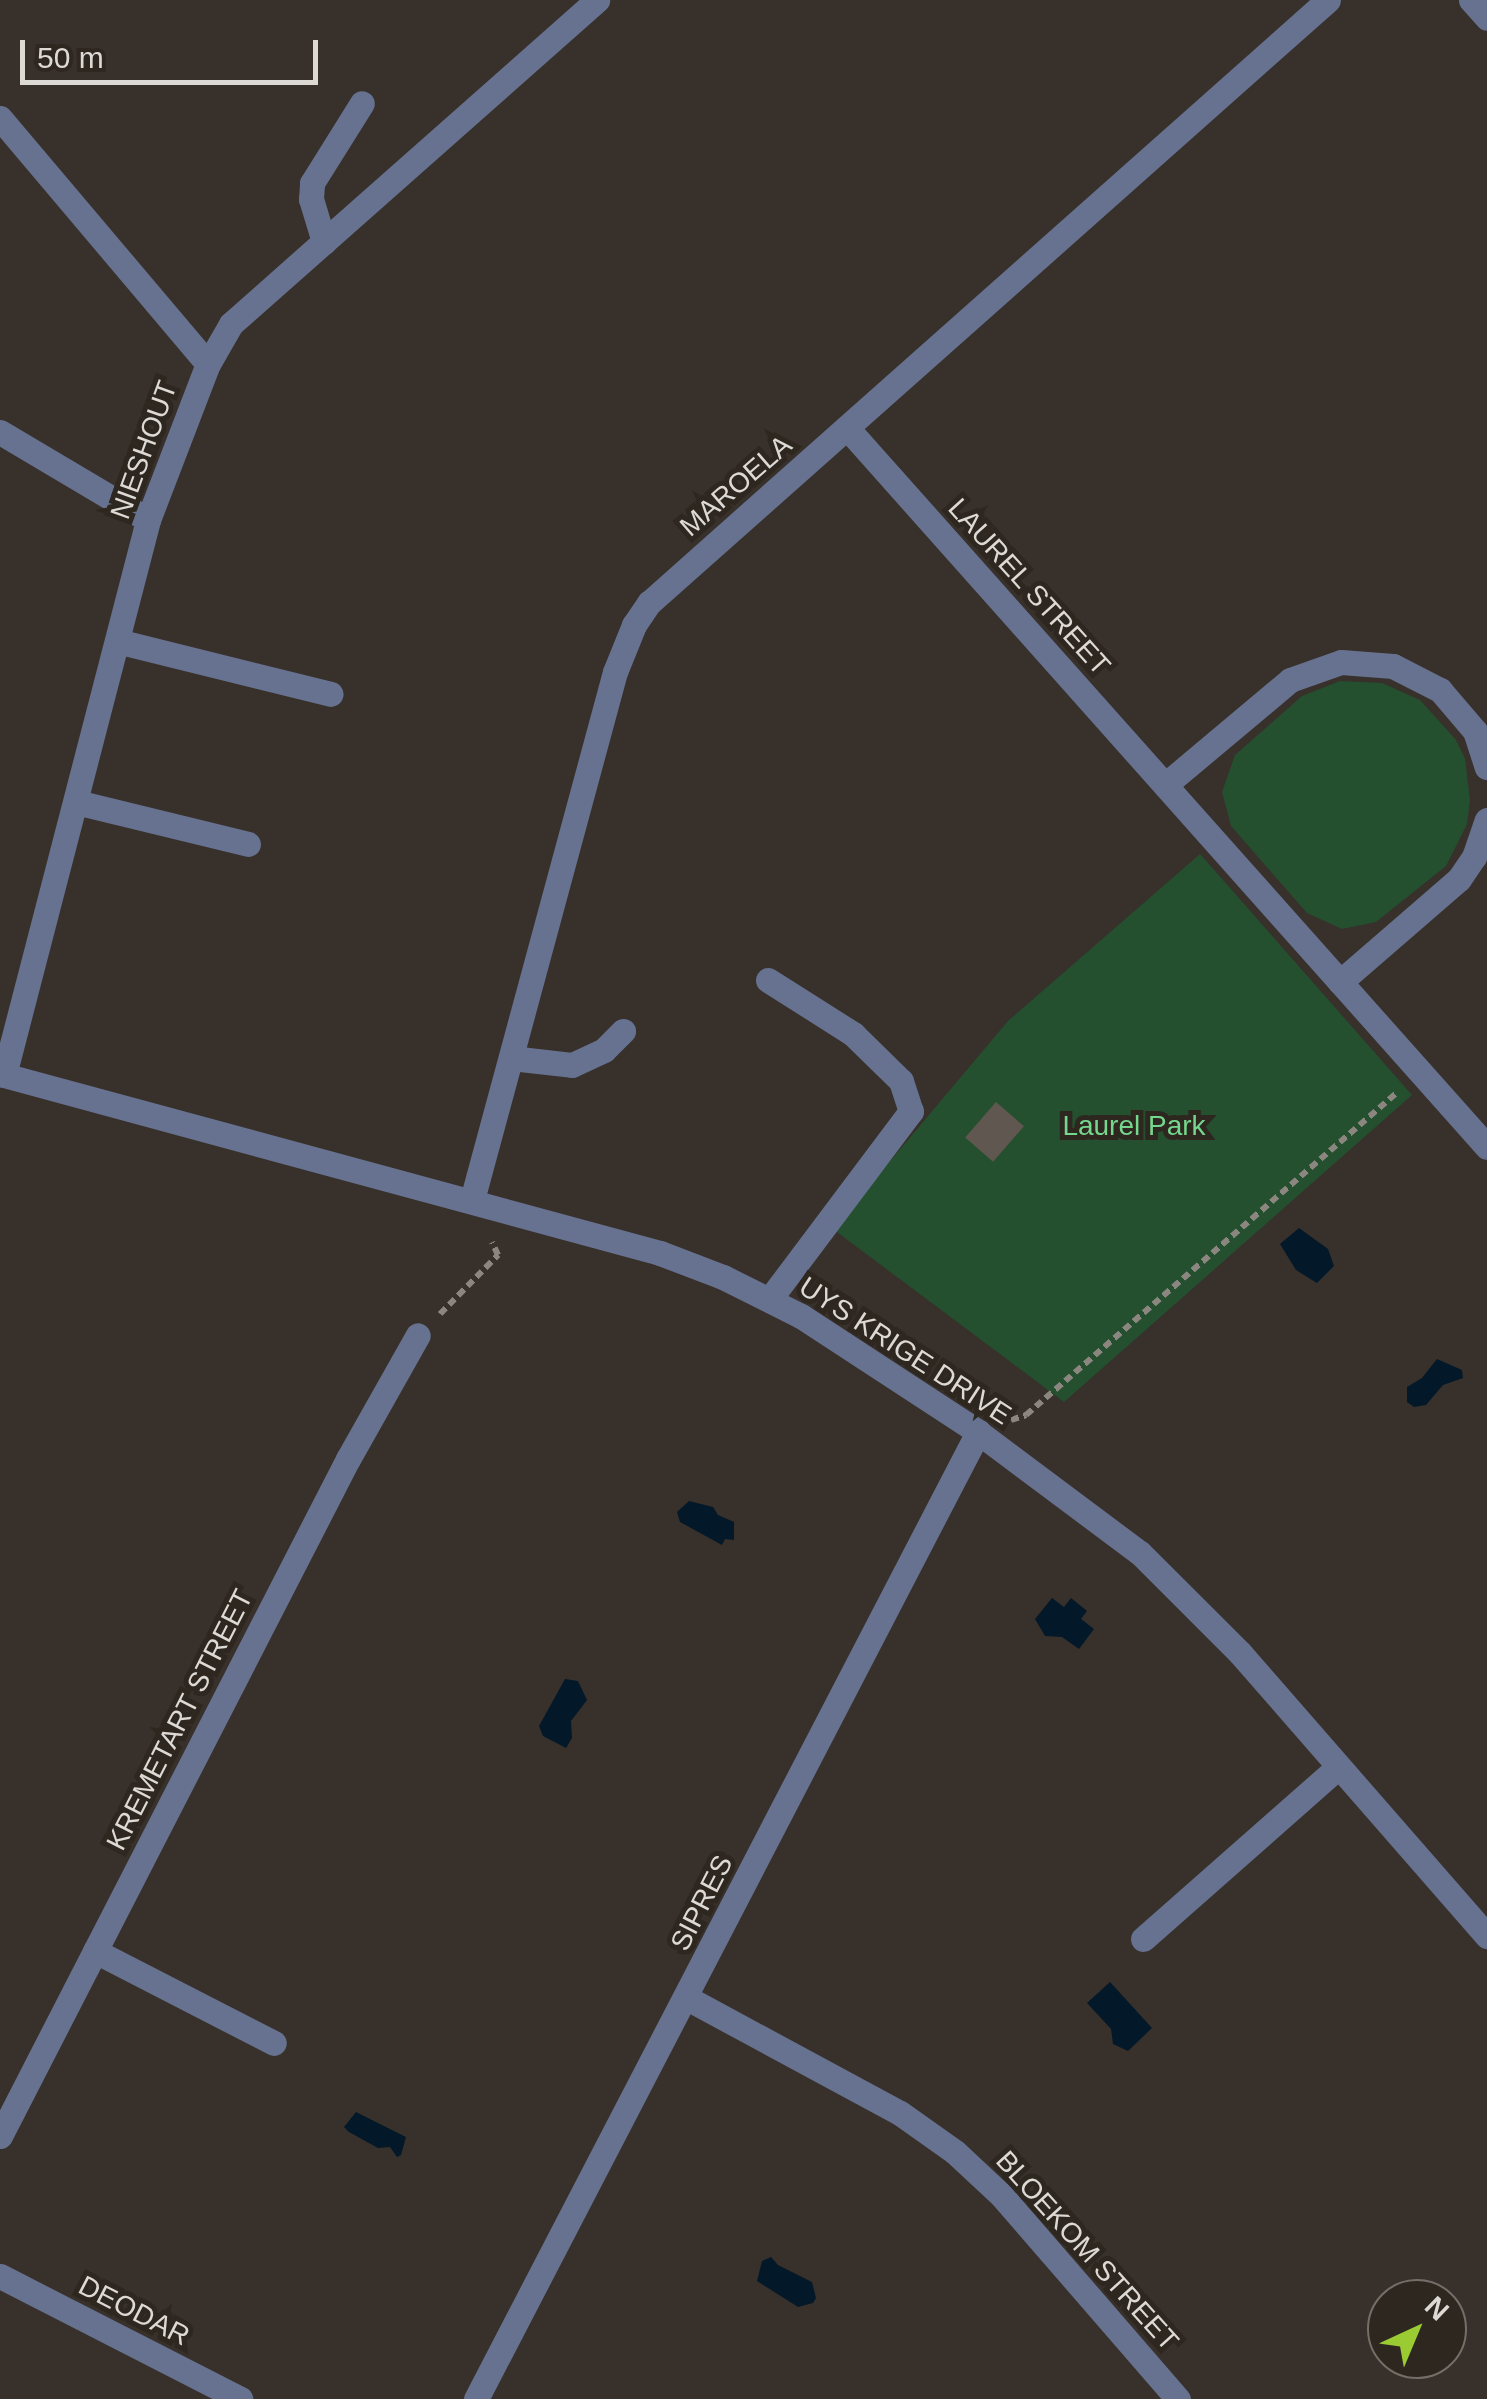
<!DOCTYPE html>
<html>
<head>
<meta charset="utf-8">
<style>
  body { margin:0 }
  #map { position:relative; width:1487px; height:2399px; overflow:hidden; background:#38302a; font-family:Helvetica,sans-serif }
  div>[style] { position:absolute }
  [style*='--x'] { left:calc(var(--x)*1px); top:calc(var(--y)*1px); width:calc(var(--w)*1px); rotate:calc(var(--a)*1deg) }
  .green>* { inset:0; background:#24502f }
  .water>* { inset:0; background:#031829 }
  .building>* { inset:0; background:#605750; transform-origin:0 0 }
  .path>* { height:6px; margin-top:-3px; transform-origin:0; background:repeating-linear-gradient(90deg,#8c8681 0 8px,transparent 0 13px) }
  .minor>* { height:25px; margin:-12.5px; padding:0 12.5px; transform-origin:12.5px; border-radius:12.5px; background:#667290 }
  span { translate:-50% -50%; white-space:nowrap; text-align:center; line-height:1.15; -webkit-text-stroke:10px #2e2720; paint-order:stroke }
  .street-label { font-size:28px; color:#ddd9d4 }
  .park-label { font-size:28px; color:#75d78d }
  .north { position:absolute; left:1367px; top:2279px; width:100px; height:100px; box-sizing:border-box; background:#2e2720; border:2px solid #746e68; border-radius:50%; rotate:44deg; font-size:28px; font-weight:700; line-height:40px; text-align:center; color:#ddd9d4 }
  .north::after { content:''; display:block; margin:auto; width:35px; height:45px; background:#9bcb33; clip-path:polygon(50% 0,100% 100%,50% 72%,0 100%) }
  .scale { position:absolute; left:20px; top:40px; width:298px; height:45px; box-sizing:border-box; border:5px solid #ddd9d4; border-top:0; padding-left:12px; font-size:30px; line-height:35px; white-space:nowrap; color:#ddd9d4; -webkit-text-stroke:8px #2e2720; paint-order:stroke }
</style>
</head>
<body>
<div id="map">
  <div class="green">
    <i style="clip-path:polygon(1340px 681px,1382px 683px,1420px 700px,1456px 740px,1465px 759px,1470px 800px,1467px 824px,1446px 866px,1376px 922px,1342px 929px,1307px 913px,1231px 826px,1222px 792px,1235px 755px,1302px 696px)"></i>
    <i style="clip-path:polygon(1200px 854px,1412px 1095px,1064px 1402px,833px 1229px,1008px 1021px)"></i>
  </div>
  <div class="water">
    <i style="clip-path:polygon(1299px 1228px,1328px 1249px,1334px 1266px,1317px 1283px,1296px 1270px,1280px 1244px)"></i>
    <i style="clip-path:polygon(1437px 1359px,1462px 1370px,1463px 1378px,1443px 1385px,1426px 1405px,1414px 1407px,1407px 1402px,1407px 1387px,1422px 1378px)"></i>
    <i style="clip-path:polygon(689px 1501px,713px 1507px,718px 1515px,734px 1522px,734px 1540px,725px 1539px,722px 1545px,680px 1522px,677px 1512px)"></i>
    <i style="clip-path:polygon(1052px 1598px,1064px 1607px,1071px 1598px,1087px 1611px,1081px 1619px,1094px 1629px,1079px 1649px,1062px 1637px,1045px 1636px,1035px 1619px)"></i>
    <i style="clip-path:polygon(565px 1679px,578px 1681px,587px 1700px,571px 1721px,572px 1738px,566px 1748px,543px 1736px,539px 1726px)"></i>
    <i style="clip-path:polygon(1110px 1982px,1152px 2028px,1128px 2051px,1113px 2044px,1111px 2029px,1087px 2003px)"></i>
    <i style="clip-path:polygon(356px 2112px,406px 2137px,401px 2155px,397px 2157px,390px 2147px,378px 2148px,349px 2132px,344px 2127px)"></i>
    <i style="clip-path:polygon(771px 2257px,778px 2265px,812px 2282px,816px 2298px,813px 2303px,798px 2307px,757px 2281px,762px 2261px)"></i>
  </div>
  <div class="building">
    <i style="left:996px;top:1102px;width:37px;height:47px;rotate:41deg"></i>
  </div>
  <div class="path">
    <i style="--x:440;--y:1314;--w:83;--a:-45.5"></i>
    <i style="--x:498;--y:1255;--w:14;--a:-115"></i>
    <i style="--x:1011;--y:1420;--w:16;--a:-18"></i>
    <i style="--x:1026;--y:1415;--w:492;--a:-41"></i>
  </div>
  <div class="minor">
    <i style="--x:1471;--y:0;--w:24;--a:48"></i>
    <i style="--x:0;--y:118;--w:322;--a:49.8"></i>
    <i style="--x:324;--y:242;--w:45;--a:-106.8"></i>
    <i style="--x:311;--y:199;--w:16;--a:-86"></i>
    <i style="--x:312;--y:183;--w:94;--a:-58"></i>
    <i style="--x:848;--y:429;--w:961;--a:48.33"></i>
    <i style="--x:0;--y:432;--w:172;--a:30.7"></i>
    <i style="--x:117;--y:641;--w:220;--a:13.9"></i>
    <i style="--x:1165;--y:785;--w:163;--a:-40"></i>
    <i style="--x:1290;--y:680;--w:54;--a:-19.4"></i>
    <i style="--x:1341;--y:662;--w:52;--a:4.4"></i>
    <i style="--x:1393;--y:666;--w:53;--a:27.1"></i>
    <i style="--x:1440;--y:690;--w:54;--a:49.5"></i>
    <i style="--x:1475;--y:731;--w:38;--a:72"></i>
    <i style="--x:76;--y:802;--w:177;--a:13.7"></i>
    <i style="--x:768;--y:980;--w:101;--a:32.4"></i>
    <i style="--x:853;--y:1034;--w:67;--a:44.4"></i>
    <i style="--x:901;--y:1081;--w:32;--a:72"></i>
    <i style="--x:911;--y:1111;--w:236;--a:126.9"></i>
    <i style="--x:1340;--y:982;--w:157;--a:-40.9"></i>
    <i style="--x:1459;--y:879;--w:27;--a:-56"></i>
    <i style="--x:1474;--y:857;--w:39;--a:-71"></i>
    <i style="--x:511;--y:1058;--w:61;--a:6.5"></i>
    <i style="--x:572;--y:1065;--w:35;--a:-25"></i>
    <i style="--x:604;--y:1050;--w:27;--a:-45"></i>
    <i style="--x:0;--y:1074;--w:684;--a:15.17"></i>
    <i style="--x:660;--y:1253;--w:67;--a:20.9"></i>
    <i style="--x:723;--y:1277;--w:87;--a:26.6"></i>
    <i style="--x:801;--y:1316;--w:212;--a:33.2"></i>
    <i style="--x:978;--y:1432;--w:202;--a:36.8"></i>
    <i style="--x:1140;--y:1553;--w:141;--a:45"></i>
    <i style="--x:1240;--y:1653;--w:376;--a:48.9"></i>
    <i style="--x:4;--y:1075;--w:573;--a:-75.45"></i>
    <i style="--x:148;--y:520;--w:167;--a:-69"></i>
    <i style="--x:208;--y:364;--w:46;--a:-60.1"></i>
    <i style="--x:231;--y:324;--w:489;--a:-41.5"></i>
    <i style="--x:472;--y:1200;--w:547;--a:-74.85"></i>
    <i style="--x:615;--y:672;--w:51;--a:-68"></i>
    <i style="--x:634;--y:625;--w:27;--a:-56"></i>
    <i style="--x:649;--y:603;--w:908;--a:-41.61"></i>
    <i style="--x:1143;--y:1939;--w:260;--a:-41.4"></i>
    <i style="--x:95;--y:1951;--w:201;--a:27.2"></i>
    <i style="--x:687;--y:1998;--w:242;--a:28.4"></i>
    <i style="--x:900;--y:2113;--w:67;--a:35.3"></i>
    <i style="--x:955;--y:2152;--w:64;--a:43.1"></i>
    <i style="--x:1002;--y:2196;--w:269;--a:49.1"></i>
    <i style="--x:0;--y:2136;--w:761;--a:-62.8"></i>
    <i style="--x:348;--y:1459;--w:142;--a:-60.6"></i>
    <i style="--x:0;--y:2276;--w:270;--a:27.1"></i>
    <i style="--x:476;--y:2399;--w:1090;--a:-62.56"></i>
  </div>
  <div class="street-label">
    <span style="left:144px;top:450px;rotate:-70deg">NIESHOUT</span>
    <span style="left:736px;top:486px;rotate:-41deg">MAROELA</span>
    <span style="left:1029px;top:587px;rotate:48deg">LAUREL STREET</span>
    <span style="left:905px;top:1351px;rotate:33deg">UYS KRIGE DRIVE</span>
    <span style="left:180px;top:1720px;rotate:-63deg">KREMETART STREET</span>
    <span style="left:702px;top:1903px;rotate:-63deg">SIPRES</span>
    <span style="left:1087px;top:2251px;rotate:48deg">BLOEKOM STREET</span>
    <span style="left:134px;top:2311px;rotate:27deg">DEODAR</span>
  </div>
  <div class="park-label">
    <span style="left:1134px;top:1126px">Laurel Park</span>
  </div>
  <div class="north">N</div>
  <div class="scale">50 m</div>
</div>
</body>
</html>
